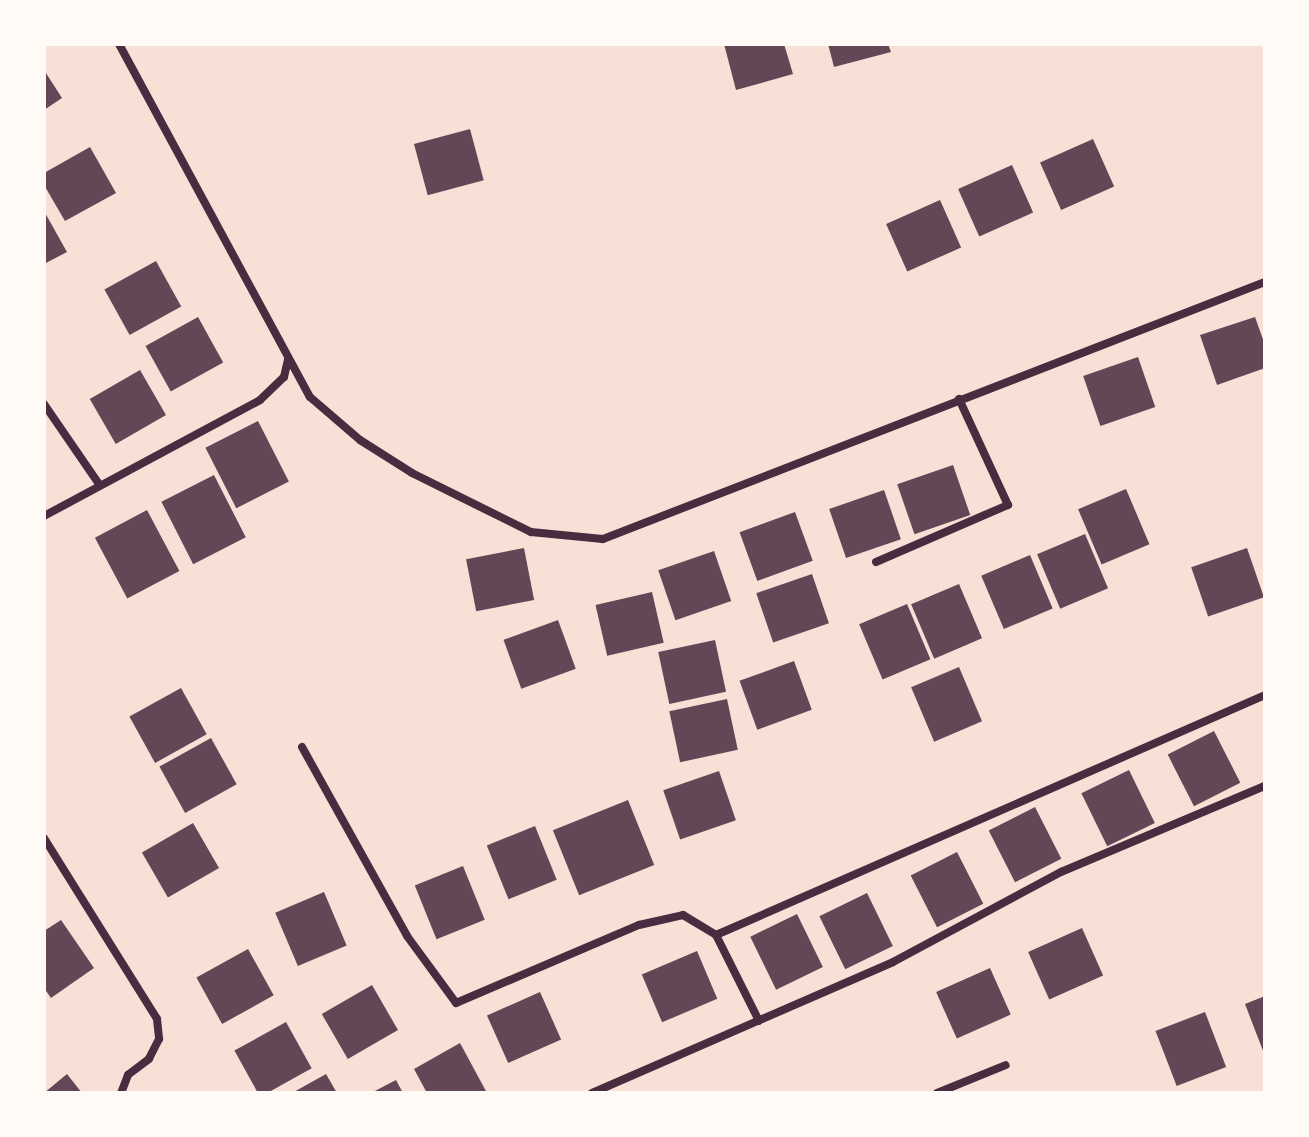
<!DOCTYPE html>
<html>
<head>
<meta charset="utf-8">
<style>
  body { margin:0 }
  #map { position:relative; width:1309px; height:1137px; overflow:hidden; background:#f7e1d7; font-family:"Sofia Sans Condensed",sans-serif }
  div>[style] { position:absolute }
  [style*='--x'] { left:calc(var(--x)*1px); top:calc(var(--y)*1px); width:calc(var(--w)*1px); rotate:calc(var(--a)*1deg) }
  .building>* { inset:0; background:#644757; transform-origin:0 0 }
  .minor>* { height:8px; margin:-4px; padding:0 4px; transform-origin:4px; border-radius:4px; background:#4a2c40 }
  span { translate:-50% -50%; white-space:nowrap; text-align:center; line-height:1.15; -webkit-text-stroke:6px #fffaf5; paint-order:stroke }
  .frame { position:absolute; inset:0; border:46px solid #fffaf5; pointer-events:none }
</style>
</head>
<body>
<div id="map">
  <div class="building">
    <i style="clip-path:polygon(724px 44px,784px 44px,793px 74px,736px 90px)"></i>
    <i style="clip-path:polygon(828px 44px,888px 44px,891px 52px,834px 67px)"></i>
    <i style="clip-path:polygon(44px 70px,62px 98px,44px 110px)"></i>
    <i style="left:470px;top:129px;width:53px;height:58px;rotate:75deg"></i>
    <i style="left:1093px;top:139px;width:52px;height:58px;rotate:66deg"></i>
    <i style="clip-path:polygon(90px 147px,116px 193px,65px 221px,44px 185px,44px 173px)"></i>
    <i style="left:1012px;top:165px;width:52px;height:59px;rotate:66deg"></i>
    <i style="left:940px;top:200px;width:52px;height:59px;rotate:66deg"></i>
    <i style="clip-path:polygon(44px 211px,67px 252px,44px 264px)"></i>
    <i style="left:156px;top:261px;width:52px;height:59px;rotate:61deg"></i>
    <i style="left:198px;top:317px;width:52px;height:60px;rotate:61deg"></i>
    <i style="clip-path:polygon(1255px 317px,1265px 345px,1265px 368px,1217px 385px,1200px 335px)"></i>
    <i style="left:1138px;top:357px;width:53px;height:58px;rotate:71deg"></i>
    <i style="left:140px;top:370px;width:52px;height:58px;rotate:60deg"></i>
    <i style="left:258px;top:421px;width:68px;height:59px;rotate:63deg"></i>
    <i style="left:953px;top:465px;width:53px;height:59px;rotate:71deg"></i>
    <i style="left:214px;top:475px;width:70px;height:59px;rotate:63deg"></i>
    <i style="left:1126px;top:489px;width:60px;height:52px;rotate:67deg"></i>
    <i style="left:884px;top:490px;width:52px;height:58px;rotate:71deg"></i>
    <i style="left:147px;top:510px;width:69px;height:59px;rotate:62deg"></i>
    <i style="left:795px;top:512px;width:52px;height:59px;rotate:70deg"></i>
    <i style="left:1085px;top:534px;width:59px;height:52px;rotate:67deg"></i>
    <i style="left:524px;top:548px;width:53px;height:59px;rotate:79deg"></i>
    <i style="left:1247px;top:548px;width:52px;height:59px;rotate:71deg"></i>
    <i style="left:714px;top:551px;width:53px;height:59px;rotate:71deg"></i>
    <i style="left:1030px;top:555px;width:58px;height:53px;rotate:67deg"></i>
    <i style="left:812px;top:574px;width:52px;height:59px;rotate:71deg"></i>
    <i style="left:959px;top:584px;width:59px;height:52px;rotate:67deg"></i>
    <i style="left:652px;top:592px;width:52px;height:58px;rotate:77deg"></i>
    <i style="left:907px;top:604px;width:60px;height:52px;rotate:67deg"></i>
    <i style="left:558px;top:620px;width:52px;height:58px;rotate:70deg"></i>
    <i style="left:715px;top:640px;width:53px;height:58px;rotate:78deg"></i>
    <i style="left:794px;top:661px;width:52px;height:58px;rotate:70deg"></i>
    <i style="left:959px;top:667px;width:59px;height:52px;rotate:67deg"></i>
    <i style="left:181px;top:688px;width:53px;height:59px;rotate:61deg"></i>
    <i style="left:727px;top:699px;width:52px;height:59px;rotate:78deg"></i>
    <i style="left:1214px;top:731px;width:58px;height:52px;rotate:63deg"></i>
    <i style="left:211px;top:738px;width:53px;height:59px;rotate:61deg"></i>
    <i style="left:1129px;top:770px;width:59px;height:53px;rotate:64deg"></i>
    <i style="left:719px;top:771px;width:52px;height:59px;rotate:71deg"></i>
    <i style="left:628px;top:800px;width:70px;height:81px;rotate:68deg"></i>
    <i style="left:1035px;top:807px;width:58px;height:52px;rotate:63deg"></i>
    <i style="left:193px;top:823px;width:52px;height:59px;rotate:60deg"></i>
    <i style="left:535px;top:826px;width:58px;height:52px;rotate:68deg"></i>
    <i style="left:957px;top:852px;width:58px;height:52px;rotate:63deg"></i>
    <i style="left:463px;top:866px;width:58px;height:52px;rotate:68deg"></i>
    <i style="left:324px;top:892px;width:58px;height:53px;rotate:67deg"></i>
    <i style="left:867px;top:893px;width:59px;height:53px;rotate:64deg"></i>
    <i style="left:797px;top:914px;width:59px;height:52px;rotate:64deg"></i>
    <i style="clip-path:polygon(61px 920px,94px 968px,51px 998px,44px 988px,44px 931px)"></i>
    <i style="left:1082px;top:928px;width:52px;height:59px;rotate:66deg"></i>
    <i style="left:248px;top:949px;width:53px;height:59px;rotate:61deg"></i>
    <i style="left:697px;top:951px;width:52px;height:60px;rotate:67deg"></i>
    <i style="left:990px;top:968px;width:51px;height:59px;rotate:66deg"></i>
    <i style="left:372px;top:985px;width:52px;height:58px;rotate:60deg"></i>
    <i style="left:540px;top:992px;width:52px;height:58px;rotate:66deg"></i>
    <i style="clip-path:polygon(1265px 996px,1265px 1056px,1245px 1004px)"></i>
    <i style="left:1205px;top:1012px;width:59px;height:53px;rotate:69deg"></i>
    <i style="left:286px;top:1022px;width:53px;height:59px;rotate:61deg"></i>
    <i style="clip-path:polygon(460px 1043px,487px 1093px,427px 1093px,414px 1069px)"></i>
    <i style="clip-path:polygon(67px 1074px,82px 1093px,44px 1093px)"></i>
    <i style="clip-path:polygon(326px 1074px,337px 1093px,292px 1093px)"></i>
    <i style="clip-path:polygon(396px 1080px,403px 1093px,371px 1093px)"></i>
  </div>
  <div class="minor">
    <i style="--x:119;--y:44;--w:401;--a:61.6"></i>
    <i style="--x:310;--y:397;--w:66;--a:40.7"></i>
    <i style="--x:360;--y:440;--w:62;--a:32.4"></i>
    <i style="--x:412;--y:473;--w:133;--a:26.4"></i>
    <i style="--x:531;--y:532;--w:72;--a:5.6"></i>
    <i style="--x:603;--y:539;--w:710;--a:-21.22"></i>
    <i style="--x:44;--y:404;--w:97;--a:55.5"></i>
    <i style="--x:44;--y:516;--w:245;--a:-28.2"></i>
    <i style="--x:260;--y:400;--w:33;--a:-44"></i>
    <i style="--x:284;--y:377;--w:18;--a:-77"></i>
    <i style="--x:876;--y:562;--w:144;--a:-23.4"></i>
    <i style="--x:1008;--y:505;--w:117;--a:-114.8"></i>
    <i style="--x:302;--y:747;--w:216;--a:60.9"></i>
    <i style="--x:407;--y:936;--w:83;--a:53.8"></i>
    <i style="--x:456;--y:1003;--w:199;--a:-23.1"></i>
    <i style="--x:639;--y:925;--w:45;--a:-12.8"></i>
    <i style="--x:683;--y:915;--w:39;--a:31"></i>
    <i style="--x:716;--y:935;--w:96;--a:63.4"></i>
    <i style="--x:44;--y:838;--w:213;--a:58"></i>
    <i style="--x:157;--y:1019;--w:20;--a:84"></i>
    <i style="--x:159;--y:1039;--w:22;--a:117"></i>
    <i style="--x:149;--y:1059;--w:26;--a:143"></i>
    <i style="--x:128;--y:1075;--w:19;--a:111"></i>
    <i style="--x:716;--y:935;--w:599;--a:-23.61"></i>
    <i style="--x:592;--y:1093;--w:328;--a:-23.5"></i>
    <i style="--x:893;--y:962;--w:191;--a:-28.2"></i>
    <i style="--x:1061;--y:872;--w:221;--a:-22.9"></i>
    <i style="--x:937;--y:1093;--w:74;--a:-22.1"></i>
  </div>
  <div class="frame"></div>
</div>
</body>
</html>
